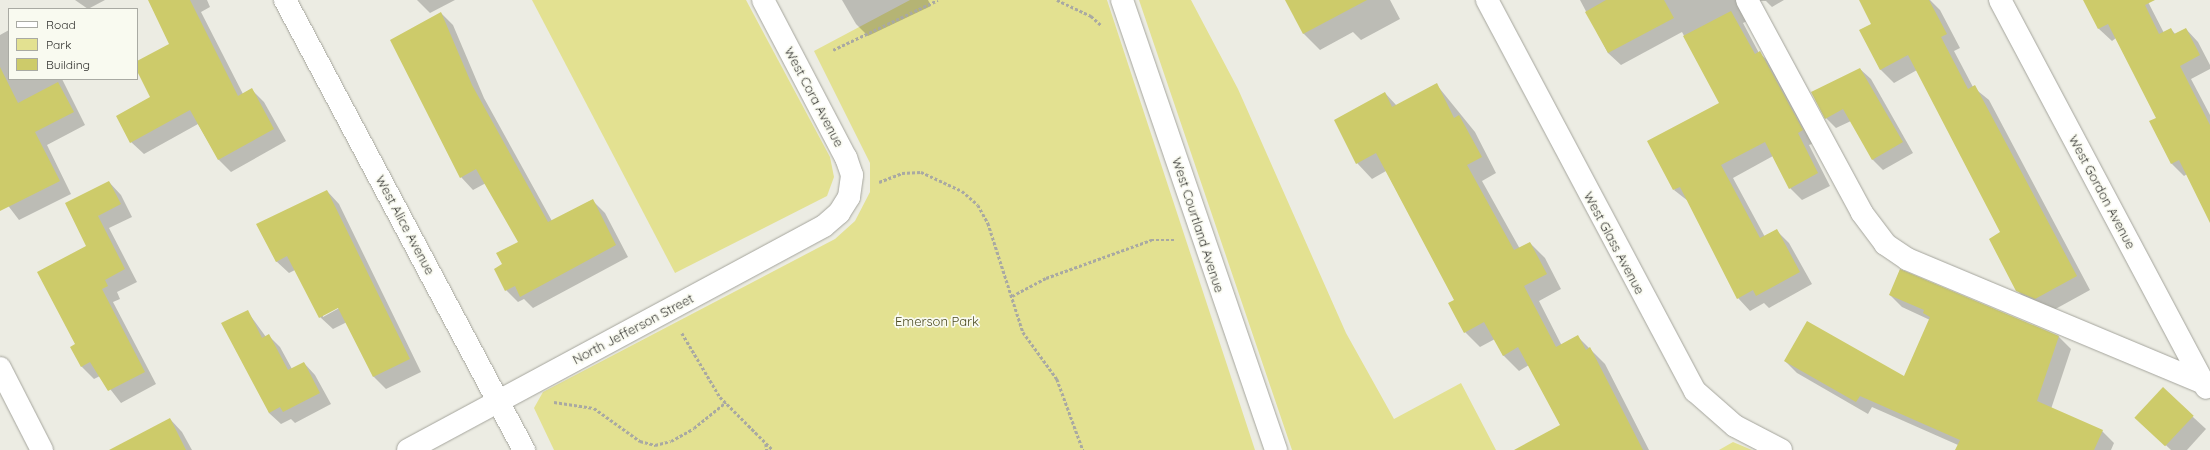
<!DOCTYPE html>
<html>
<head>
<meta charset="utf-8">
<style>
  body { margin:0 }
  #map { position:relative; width:2210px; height:450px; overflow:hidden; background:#ecece3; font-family:Quicksand,sans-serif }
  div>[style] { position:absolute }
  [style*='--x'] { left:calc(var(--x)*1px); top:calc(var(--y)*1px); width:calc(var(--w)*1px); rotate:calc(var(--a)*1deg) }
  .green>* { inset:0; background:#e3e191 }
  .shadow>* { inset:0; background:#0003 }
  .building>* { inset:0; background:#cdcb6a; transform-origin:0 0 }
  .path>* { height:2.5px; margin-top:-1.25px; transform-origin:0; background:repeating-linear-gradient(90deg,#a9a9a2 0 3px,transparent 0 5px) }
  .roads { filter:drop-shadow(0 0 1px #a5a59d) drop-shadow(0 0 1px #a5a59d) }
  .minor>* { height:22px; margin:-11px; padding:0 11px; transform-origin:11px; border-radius:11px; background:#fff }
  span { translate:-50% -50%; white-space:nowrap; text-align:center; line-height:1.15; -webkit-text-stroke:3.5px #f9faf0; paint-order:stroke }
  .street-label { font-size:13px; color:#32322f }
  .park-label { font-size:13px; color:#4b4a21 }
  .legend { position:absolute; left:8px; top:8px; width:130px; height:72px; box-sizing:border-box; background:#f9faf0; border:1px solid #a9aaa3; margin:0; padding:5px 7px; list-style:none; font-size:12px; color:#32322f }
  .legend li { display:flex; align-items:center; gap:8px; height:20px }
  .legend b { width:20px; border:1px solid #a9aaa3 }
</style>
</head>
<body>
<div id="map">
  <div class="green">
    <i style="clip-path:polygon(532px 0,746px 0,830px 157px,834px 177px,827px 196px,675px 273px)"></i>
    <i style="clip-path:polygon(910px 0,1107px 0,1255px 450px,554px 450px,534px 408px,543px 392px,835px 239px,855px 221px,870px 192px,870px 163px,814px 51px)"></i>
    <i style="clip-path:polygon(1139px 0,1191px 0,1238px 89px,1346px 333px,1394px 419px,1461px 383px,1496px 450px,1292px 450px)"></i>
    <i style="clip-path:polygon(1733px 442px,1752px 450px,1719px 450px)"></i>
  </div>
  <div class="shadow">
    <i style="clip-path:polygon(75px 0,105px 0,88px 9px)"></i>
    <i style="clip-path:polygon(149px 0,207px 0,210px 7px,201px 12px,243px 94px,251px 89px,264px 102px,286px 141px,231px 172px,219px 160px,198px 124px,144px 154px,131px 142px,151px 97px,137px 63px,171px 45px)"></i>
    <i style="clip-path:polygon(417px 0,455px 0,430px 13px)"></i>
    <i style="clip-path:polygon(842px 0,928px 0,931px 6px,868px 36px,856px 24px)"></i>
    <i style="clip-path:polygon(1286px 0,1390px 0,1400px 19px,1361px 40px,1353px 32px,1320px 50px,1304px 34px)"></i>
    <i style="clip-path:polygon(1580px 0,1784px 0,1772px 7px,1766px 1px,1753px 1px,1749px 20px,1743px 23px,1759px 53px,1773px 65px,1815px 143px,1809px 145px,1830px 186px,1802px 200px,1790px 188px,1773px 156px,1733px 178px,1765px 237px,1776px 230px,1789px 243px,1812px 284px,1769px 308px,1764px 303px,1750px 311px,1738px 298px,1688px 201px,1674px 190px,1720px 103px,1682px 32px,1621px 65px,1608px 53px)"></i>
    <i style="clip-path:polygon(1861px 0,1930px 0,1940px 10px,1960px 48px,1954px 51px,1973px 87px,1989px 100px,2090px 290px,2050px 312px,2031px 305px,2017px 290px,2002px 233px,1917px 70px,1894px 83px,1880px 69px,1873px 25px)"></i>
    <i style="clip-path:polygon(2085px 0,2147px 0,2164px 33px,2171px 29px,2176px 35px,2186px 29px,2198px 42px,2210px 65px,2210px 69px,2191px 79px,2210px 115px,2210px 216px,2187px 174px,2184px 176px,2172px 164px,2157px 118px,2116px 38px,2112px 41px,2099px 29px)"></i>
    <i style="clip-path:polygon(441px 13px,453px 25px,484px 98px,552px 221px,592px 200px,605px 213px,628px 257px,533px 308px,524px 299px,518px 302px,506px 290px,504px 265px,519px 242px,486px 183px,473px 190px,461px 177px)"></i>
    <i style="clip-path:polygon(9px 30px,9px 79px,62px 79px,85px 125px,47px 145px,71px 194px,19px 220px,0 195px,0 35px)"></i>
    <i style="clip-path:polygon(1860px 69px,1871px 79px,1913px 153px,1883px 170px,1873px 160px,1851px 121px,1836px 128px,1826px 118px)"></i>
    <i style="clip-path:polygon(1436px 84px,1475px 132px,1496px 173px,1482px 181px,1520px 249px,1530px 243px,1545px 258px,1561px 289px,1539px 301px,1562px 346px,1578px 337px,1605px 364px,1649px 450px,1542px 450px,1561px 426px,1529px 365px,1519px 371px,1503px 355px,1495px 339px,1480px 347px,1465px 332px,1456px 300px,1386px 171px,1372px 179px,1357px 163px,1385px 93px,1397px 106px)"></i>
    <i style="clip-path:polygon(109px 182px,121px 195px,132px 217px,109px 228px,137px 282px,117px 292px,120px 299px,113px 302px,156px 384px,121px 403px,100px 376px,94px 379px,82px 367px,72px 347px,76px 345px,88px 247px)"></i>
    <i style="clip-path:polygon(evenodd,327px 191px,339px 204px,421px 372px,386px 389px,374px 377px,347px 322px,333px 329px,320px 317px,295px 270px,289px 273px,276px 261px,327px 191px,342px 304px,343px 306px,323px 317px,323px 314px,342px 304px)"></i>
    <i style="clip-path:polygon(1900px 270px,2059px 337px,2071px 349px,2051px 409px,2102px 431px,2114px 443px,2111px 450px,1962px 450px,1958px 445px,1872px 407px,1868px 414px,1797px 373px,1785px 361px,1904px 378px,1930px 320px,1902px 307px,1890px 295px)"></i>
    <i style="clip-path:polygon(247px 311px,266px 337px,269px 336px,280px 347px,292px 369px,304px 363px,315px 375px,331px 404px,295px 423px,291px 419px,281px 424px,269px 413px)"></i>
    <i style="clip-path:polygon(2193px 417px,2206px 429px,2187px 450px,2171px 450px,2137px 418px)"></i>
    <i style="clip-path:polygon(170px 419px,182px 432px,192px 450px,136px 450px)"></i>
  </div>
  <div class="building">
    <i style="clip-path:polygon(148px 0,190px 0,238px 96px,252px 88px,274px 129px,218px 160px,190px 110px,130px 143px,116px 116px,150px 97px,137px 71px,137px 61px,169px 44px)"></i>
    <i style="clip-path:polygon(1285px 0,1367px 0,1303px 34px)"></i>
    <i style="clip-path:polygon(1606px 0,1664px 0,1674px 18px,1608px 53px,1585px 12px)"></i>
    <i style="clip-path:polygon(1859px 0,1929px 0,1947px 34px,1941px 37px,1968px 89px,1975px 85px,2077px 276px,2035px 299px,2016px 291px,1989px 239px,2000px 232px,1908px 55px,1880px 70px,1859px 30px,1871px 24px)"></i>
    <i style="clip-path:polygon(2083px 0,2155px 0,2145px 5px,2159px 34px,2171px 28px,2174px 34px,2186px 28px,2200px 55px,2180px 66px,2210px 125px,2210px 223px,2179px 160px,2171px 164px,2149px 121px,2156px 118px,2108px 24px,2098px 29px)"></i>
    <i style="clip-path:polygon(1731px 11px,1755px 54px,1760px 51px,1803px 130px,1798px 133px,1818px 173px,1789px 189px,1765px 142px,1721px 165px,1760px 238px,1777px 229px,1800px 272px,1756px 296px,1753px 290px,1737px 299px,1680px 187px,1673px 190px,1647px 141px,1719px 103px,1683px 36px)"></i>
    <i style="clip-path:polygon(441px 12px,472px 85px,548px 222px,593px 199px,616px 245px,520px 297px,515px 286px,505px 291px,494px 269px,502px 264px,496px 253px,518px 242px,476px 169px,460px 178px,390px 40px)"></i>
    <i style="clip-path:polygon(0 67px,18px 103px,58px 82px,74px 112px,35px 132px,60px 181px,0 211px)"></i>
    <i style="clip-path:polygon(1860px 68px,1903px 142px,1872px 160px,1843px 109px,1825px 119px,1811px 92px)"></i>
    <i style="clip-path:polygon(1437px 83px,1454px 118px,1459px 115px,1482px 157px,1467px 165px,1514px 250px,1530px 242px,1547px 274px,1524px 286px,1556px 347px,1578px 335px,1586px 350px,1590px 347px,1643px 450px,1514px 450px,1560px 425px,1518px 347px,1503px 356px,1484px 322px,1464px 333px,1448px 303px,1454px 300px,1376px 153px,1356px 164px,1334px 120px,1385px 92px,1392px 107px)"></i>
    <i style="clip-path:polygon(109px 181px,121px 204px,98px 216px,125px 269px,105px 280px,108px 286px,102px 289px,145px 372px,108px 391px,90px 362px,81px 367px,70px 347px,75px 344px,37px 272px,86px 246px,65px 203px)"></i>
    <i style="clip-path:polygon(327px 190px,410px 359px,373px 377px,338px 308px,319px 318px,287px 256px,276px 262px,256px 224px)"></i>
    <i style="clip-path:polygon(1900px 269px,2059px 336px,2037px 401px,2103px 430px,2094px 450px,1955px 450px,1960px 440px,1860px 396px,1856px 402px,1784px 361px,1807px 321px,1904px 376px,1930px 317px,1923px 313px,1924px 310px,1889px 295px)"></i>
    <i style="clip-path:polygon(248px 310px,262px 338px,269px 334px,288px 370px,304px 362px,320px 393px,283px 412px,280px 407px,269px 413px,221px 323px)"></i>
    <i style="left:2163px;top:387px;width:42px;height:42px;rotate:43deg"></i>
    <i style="clip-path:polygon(170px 418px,186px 450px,109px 450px)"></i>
  </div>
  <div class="path">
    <i style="--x:1057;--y:0;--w:38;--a:25"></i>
    <i style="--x:1091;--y:16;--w:13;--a:42"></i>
    <i style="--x:833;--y:50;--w:116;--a:-25.5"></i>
    <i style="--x:879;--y:182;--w:25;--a:-21"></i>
    <i style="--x:902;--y:173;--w:19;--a:-3"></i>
    <i style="--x:921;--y:172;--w:45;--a:24.9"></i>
    <i style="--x:962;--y:191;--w:21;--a:41"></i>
    <i style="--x:978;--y:205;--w:21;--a:61"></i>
    <i style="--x:988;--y:223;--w:114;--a:72.2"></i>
    <i style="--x:1023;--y:332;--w:58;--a:54.1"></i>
    <i style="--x:1057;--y:379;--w:76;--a:69.9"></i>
    <i style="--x:1012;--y:296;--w:38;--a:-28"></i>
    <i style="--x:1046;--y:278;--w:112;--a:-19.9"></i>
    <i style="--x:1151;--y:240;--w:25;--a:0"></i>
    <i style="--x:682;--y:333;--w:74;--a:59.3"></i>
    <i style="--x:720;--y:397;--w:75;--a:45"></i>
    <i style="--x:554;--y:402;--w:40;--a:8.5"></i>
    <i style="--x:594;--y:408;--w:57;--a:35.7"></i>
    <i style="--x:640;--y:441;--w:16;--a:15"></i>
    <i style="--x:655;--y:445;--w:16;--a:-14"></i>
    <i style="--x:671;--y:441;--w:26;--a:-29"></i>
    <i style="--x:694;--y:428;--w:41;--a:-39.1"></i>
    <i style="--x:766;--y:444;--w:6;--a:81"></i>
  </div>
  <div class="roads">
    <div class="minor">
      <i style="--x:285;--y:0;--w:510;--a:62.03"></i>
      <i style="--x:1122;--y:0;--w:476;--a:71.1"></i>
      <i style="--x:1487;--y:0;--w:443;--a:62"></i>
      <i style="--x:1695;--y:391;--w:53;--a:41.2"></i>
      <i style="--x:1735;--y:426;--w:52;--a:27.6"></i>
      <i style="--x:1747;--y:0;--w:242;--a:61.6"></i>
      <i style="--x:1862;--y:213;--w:39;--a:53"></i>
      <i style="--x:1885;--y:244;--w:27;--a:34"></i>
      <i style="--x:1907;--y:259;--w:329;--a:22.7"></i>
      <i style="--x:2000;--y:0;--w:439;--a:62"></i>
      <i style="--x:0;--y:368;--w:92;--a:62.9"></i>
      <i style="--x:408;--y:450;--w:472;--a:-28.3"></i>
      <i style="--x:824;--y:226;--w:20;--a:-41"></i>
      <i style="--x:839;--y:213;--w:19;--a:-58"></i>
      <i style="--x:849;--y:197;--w:22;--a:-82"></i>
      <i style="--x:852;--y:175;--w:18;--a:-109"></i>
      <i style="--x:846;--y:158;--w:178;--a:-117.7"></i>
    </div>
  </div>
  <div class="street-label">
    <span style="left:814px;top:97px;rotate:62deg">West Cora Avenue</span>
    <span style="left:2102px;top:192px;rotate:62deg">West Gordon Avenue</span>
    <span style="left:405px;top:225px;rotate:62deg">West Alice Avenue</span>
    <span style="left:1198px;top:225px;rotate:72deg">West Courtland Avenue</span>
    <span style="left:1614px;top:243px;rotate:62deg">West Glass Avenue</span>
    <span style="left:633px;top:329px;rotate:-28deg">North Jefferson Street</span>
  </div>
  <div class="park-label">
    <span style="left:937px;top:321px">Emerson Park</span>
  </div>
  <ul class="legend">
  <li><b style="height:5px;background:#fff"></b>Road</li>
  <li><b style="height:11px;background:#e3e191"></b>Park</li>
  <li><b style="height:11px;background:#cdcb6a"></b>Building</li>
  </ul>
</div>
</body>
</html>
